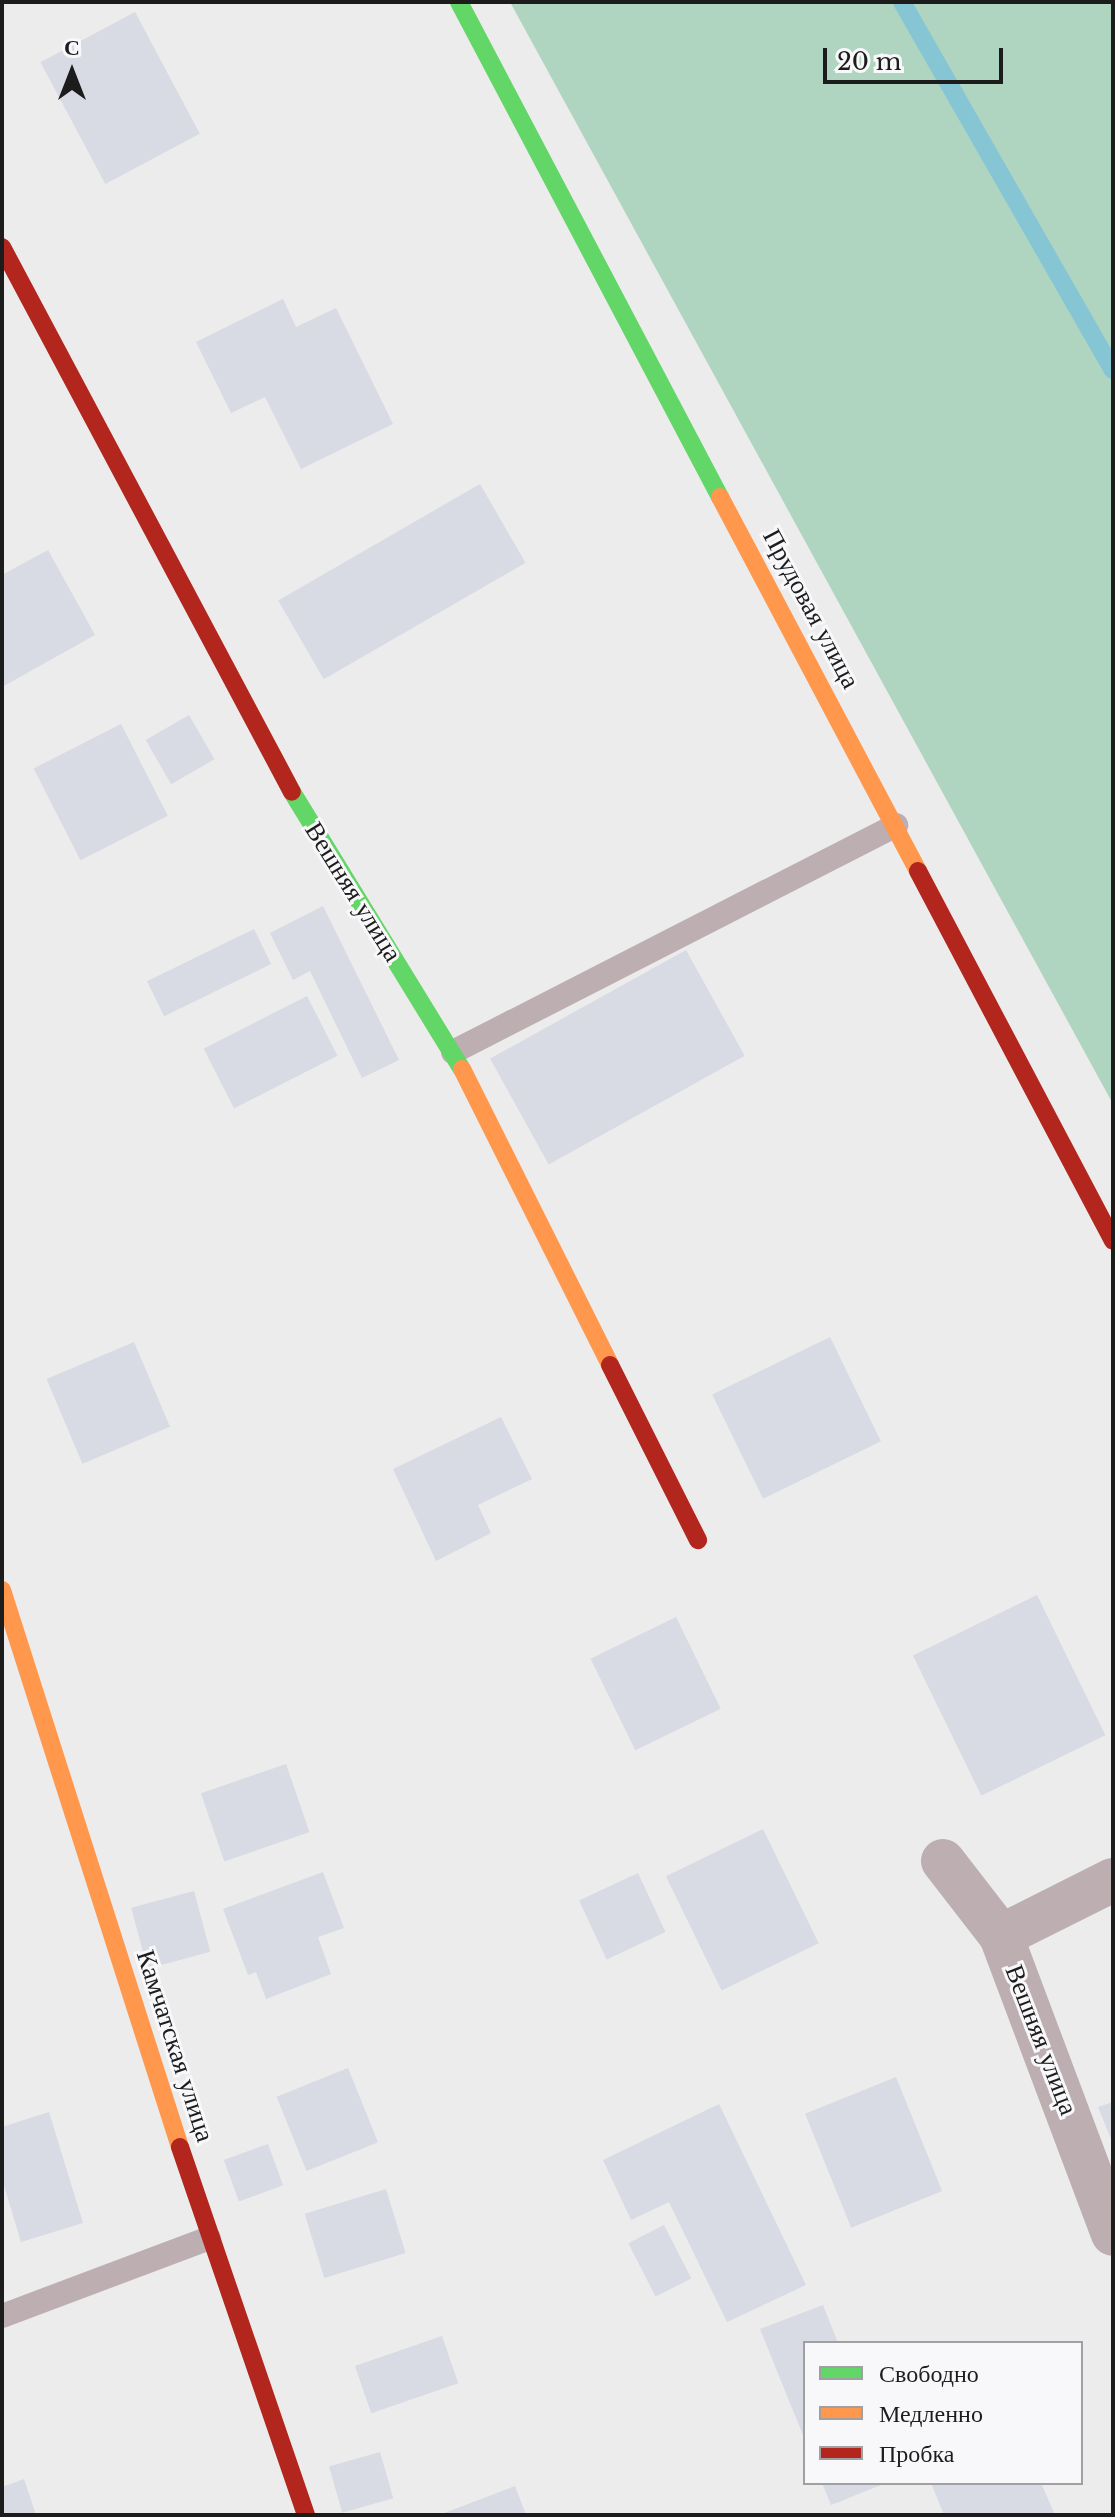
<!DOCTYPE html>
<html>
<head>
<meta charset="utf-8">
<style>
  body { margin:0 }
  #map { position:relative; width:1115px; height:2517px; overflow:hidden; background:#ececec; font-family:"Libre Baskerville",serif }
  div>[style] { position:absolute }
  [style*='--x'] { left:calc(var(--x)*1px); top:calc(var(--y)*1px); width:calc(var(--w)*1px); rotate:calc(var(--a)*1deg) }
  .forest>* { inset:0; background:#afd5c0 }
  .stream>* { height:18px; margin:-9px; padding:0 9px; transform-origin:9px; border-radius:9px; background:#86c6d4 }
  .building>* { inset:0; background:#d8dae4; transform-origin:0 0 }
  .lane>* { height:24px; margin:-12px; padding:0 12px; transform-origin:12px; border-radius:12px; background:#bcaeb1 }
  .street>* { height:44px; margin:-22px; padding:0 22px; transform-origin:22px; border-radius:22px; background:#bcaeb1 }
  .fast>* { height:18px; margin:-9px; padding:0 9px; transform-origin:9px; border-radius:9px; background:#63d668 }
  .slow>* { height:18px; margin:-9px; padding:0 9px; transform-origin:9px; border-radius:9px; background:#ff974d }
  .jam>* { height:18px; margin:-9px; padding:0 9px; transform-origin:9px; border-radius:9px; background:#b3261e }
  span { translate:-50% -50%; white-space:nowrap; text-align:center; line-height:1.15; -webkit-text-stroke:6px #f8f8fa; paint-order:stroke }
  .street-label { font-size:26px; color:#1c1c1d }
  .frame { position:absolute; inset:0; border:4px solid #1c1c1d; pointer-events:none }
  .legend { position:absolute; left:803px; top:2341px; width:280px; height:144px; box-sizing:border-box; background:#f8f8fa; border:2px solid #a0a0a2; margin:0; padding:10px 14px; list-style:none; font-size:24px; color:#1c1c1d }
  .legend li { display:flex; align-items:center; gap:16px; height:40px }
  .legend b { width:40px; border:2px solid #a0a0a2 }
  .north { position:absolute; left:32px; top:32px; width:80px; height:80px; -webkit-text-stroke:6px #f8f8fa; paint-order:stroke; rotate:0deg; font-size:22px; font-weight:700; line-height:32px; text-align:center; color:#1c1c1d }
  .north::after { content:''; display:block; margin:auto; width:28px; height:36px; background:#1c1c1d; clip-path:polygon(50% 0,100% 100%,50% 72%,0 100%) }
  .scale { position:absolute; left:823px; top:48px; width:180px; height:36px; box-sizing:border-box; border:4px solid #1c1c1d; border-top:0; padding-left:10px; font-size:24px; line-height:28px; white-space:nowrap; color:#1c1c1d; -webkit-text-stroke:6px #f8f8fa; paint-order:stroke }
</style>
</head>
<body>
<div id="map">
  <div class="forest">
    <i style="clip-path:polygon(510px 2px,1113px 2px,1113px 1104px)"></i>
  </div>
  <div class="stream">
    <i style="--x:902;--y:2;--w:424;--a:60.2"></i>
  </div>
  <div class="building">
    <i style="left:135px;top:12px;width:138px;height:107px;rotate:62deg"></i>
    <i style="clip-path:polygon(283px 299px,296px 327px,336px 308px,393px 424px,301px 469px,265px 397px,231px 413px,196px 342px)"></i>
    <i style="left:480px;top:484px;width:91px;height:233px;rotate:60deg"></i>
    <i style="clip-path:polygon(48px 550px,95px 635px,2px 687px,2px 575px)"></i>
    <i style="left:189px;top:715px;width:51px;height:50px;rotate:60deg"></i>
    <i style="left:121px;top:724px;width:103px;height:98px;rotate:63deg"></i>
    <i style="clip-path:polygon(323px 906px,399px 1060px,362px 1078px,310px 971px,293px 980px,270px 933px)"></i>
    <i style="left:254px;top:929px;width:39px;height:119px;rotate:64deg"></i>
    <i style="left:686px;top:950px;width:121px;height:224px;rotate:61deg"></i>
    <i style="left:307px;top:996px;width:67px;height:116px;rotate:63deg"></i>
    <i style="left:830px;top:1337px;width:116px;height:131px;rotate:64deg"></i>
    <i style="left:134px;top:1342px;width:92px;height:95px;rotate:67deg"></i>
    <i style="clip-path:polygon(501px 1417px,532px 1479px,478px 1505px,491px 1533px,436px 1561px,393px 1469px)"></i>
    <i style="left:1037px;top:1595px;width:156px;height:138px;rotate:64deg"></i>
    <i style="left:676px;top:1617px;width:102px;height:95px;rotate:64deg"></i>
    <i style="left:286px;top:1764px;width:72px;height:90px;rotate:71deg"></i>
    <i style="left:763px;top:1829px;width:127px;height:108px;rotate:64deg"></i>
    <i style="clip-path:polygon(323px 1872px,344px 1928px,318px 1937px,331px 1974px,266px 1999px,256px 1972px,248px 1975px,223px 1909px)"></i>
    <i style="left:638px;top:1873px;width:65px;height:65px;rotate:65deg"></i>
    <i style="left:194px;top:1891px;width:63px;height:65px;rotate:75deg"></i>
    <i style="left:348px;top:2068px;width:80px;height:77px;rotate:68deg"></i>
    <i style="left:896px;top:2077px;width:123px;height:98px;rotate:68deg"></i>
    <i style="clip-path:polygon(1113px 2102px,1113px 2144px,1098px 2107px)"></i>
    <i style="clip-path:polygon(719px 2104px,806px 2285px,727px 2322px,669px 2202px,631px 2220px,603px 2160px)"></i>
    <i style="clip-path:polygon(49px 2112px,83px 2223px,21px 2242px,2px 2179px,2px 2127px)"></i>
    <i style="left:268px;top:2144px;width:44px;height:47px;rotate:70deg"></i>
    <i style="left:386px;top:2189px;width:67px;height:85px;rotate:73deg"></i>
    <i style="left:664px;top:2225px;width:60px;height:40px;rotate:63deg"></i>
    <i style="clip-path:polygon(823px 2305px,838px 2343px,805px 2343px,805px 2440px,760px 2329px)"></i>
    <i style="left:442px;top:2336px;width:50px;height:92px;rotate:71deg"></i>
    <i style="left:380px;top:2452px;width:48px;height:53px;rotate:74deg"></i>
    <i style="clip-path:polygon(24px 2479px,36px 2515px,2px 2515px,2px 2487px)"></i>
    <i style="clip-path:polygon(822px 2483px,886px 2483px,831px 2505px)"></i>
    <i style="clip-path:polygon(931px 2483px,1041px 2483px,1055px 2515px,944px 2515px)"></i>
    <i style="clip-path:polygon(515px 2486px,526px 2515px,439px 2515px)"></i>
  </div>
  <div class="lane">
    <i style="--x:453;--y:1052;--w:498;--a:-27.1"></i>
    <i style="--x:2;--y:2316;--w:221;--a:-20.6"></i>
  </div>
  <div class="street">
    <i style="--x:943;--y:1861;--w:95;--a:52.3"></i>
    <i style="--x:1001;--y:1936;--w:318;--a:69.4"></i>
    <i style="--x:1001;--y:1936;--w:125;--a:-26.6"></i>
  </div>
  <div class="fast">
    <i style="--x:459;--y:2;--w:560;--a:62.2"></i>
    <i style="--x:292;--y:792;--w:325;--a:58.5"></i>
  </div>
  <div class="slow">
    <i style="--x:720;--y:497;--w:423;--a:62.1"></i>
    <i style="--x:462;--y:1069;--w:331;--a:63.4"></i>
    <i style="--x:2;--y:1590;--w:585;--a:72.28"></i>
  </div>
  <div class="jam">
    <i style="--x:2;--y:247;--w:617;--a:61.98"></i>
    <i style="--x:918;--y:871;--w:418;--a:62.2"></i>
    <i style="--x:610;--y:1365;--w:196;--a:63.3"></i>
    <i style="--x:180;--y:2147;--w:389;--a:71.1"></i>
  </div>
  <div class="street-label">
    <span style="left:811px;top:609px;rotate:62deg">Прудовая улица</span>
    <span style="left:353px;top:892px;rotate:58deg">Вешняя улица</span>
    <span style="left:1041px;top:2040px;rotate:69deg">Вешняя улица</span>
    <span style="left:175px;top:2046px;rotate:72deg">Камчатская улица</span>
  </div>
  <div class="frame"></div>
  <ul class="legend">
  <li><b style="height:10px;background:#63d668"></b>Свободно</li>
  <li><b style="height:10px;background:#ff974d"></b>Медленно</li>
  <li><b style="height:10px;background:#b3261e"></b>Пробка</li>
  </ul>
  <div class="north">С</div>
  <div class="scale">20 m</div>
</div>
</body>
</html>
